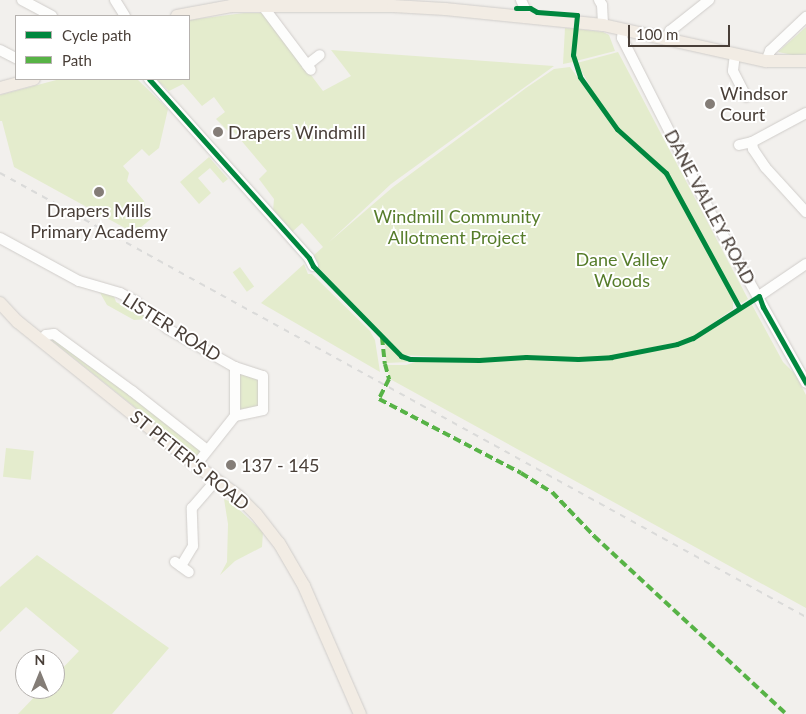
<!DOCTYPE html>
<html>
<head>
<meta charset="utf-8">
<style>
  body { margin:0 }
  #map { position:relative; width:806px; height:714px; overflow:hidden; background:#f2f0ed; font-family:Lato,sans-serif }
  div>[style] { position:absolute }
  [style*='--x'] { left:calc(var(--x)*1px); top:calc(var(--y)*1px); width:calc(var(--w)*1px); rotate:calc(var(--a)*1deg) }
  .green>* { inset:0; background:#e4eccd; transform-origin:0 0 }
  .roads { filter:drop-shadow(0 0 1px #d0cdca) drop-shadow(0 0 1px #d0cdca) }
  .minor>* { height:10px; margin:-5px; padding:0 5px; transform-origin:5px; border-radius:5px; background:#fdfdfc }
  .major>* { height:12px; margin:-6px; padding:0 6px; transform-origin:6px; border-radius:6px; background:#f2ece4 }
  .rail>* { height:2px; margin-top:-1px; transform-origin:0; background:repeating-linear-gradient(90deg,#dadad9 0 6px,transparent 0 12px) }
  .quiet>* { height:4px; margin-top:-2px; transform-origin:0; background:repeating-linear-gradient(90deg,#57b346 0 8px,transparent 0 12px) }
  .cycleway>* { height:5px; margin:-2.5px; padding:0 2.5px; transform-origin:2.5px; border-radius:2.5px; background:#00873e }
  .dots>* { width:14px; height:14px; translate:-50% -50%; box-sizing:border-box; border:2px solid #fff; border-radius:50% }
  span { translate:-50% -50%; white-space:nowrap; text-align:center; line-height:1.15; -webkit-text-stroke:4px #fff; paint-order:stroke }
  .poi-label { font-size:18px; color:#493f38 }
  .left { translate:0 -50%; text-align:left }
  .street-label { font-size:18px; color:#493f38 }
  .park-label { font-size:18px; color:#567c2a }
  .legend { position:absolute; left:15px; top:15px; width:175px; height:65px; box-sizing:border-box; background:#fff; border:1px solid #b6b2af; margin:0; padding:6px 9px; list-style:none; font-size:15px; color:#493f38 }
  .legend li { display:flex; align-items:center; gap:10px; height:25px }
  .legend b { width:25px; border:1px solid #b6b2af }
  .north { position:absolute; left:15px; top:649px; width:50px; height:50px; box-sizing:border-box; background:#fff; border:1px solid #b6b2af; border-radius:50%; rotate:0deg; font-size:14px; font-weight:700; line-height:20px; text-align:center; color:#493f38 }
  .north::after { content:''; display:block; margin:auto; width:18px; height:22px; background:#847d77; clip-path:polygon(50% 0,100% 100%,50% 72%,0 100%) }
  .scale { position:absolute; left:628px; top:25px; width:102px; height:22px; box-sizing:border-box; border:2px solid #493f38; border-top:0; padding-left:6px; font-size:15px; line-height:18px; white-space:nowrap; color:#493f38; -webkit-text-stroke:4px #fff; paint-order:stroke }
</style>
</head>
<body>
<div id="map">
  <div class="green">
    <i style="clip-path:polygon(244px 13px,264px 13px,323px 91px,351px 76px,331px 50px,554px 66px,391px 184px,328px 243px,393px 187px,526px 88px,554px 69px,570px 67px,617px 131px,664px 173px,733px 299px,733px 309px,693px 337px,683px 341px,611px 356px,577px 358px,534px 356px,478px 359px,403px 355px,314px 263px,314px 255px,323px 247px,302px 223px,292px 232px,273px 211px,274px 199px,259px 179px,267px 171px,234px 132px,231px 134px,216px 119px,225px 112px,214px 97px,202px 106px,183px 84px,169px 91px,156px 79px,189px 79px,189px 20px)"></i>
    <i style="clip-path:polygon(806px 27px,806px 54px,793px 55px,778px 52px)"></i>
    <i style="clip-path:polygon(565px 28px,574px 29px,573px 62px,563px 64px)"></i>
    <i style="clip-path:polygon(577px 29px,603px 32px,609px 35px,615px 51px,576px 61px)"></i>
    <i style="clip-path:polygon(618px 52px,748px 299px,742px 303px,736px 300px,666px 171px,618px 128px,596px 97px,577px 63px)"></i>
    <i style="clip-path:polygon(60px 79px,137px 79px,168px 109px,159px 148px,149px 156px,142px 149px,123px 166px,129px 173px,127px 181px,144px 201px,146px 211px,152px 218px,134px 233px,14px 167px,2px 121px,0 121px,0 95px)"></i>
    <i style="clip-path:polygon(209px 157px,228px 179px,223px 183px,210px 168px,198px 178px,211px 193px,199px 204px,180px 182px)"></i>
    <i style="clip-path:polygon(304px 264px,308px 274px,312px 274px,370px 331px,375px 340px,380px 372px,261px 303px)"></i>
    <i style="left:240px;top:267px;width:24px;height:9px;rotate:54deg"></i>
    <i style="clip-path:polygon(99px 291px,114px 296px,116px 302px,129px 309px,136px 308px,148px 319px,134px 320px,107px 305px)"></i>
    <i style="clip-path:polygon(751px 303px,783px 362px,795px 374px,806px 395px,806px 608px,390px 379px,386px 365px,406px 365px,422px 360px,479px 362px,526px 359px,612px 358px,664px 349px,690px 341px)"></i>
    <i style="clip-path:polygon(56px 338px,202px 451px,197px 457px,50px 339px)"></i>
    <i style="clip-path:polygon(385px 342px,400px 357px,408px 362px,386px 363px)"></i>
    <i style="clip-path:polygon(239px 374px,259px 378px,261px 407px,239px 410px)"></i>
    <i style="left:6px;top:448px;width:28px;height:29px;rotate:6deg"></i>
    <i style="clip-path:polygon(224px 499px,231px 502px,263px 532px,262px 547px,235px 561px,220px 575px,227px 562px,228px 524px)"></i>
    <i style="clip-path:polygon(37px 555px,169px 648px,112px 714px,18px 714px,42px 689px,55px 689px,55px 676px,79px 651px,26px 607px,0 632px,0 587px)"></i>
  </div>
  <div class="roads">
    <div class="minor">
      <i style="--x:22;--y:0;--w:34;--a:28"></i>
      <i style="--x:115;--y:0;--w:19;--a:58"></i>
      <i style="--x:521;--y:0;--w:19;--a:65"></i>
      <i style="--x:599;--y:0;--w:6;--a:59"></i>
      <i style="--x:602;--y:5;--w:20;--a:87"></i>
      <i style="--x:262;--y:5;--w:81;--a:53"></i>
      <i style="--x:623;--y:29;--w:9;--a:96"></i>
      <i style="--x:622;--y:38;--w:201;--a:63.1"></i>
      <i style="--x:713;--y:217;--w:190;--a:60.7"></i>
      <i style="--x:667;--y:38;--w:8;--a:-67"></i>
      <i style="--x:670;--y:31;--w:50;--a:-38.5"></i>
      <i style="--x:0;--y:50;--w:18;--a:27"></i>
      <i style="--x:735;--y:54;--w:17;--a:97"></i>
      <i style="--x:733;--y:71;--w:29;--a:63"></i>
      <i style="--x:766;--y:61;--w:11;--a:-68"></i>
      <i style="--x:770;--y:51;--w:50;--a:-43.4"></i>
      <i style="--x:307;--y:65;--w:16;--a:-38"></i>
      <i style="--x:149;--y:79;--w:240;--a:48.2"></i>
      <i style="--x:309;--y:258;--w:9;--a:63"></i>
      <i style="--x:806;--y:113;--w:61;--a:151.8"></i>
      <i style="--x:752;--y:142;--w:7;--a:82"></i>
      <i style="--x:753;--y:149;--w:22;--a:56"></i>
      <i style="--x:765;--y:167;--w:61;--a:47.7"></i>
      <i style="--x:739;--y:145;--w:13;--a:-13"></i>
      <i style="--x:0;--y:238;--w:90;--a:28.6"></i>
      <i style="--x:79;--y:281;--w:43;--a:16.3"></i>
      <i style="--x:120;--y:293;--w:17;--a:28"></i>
      <i style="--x:135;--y:301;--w:43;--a:40.3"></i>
      <i style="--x:168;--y:329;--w:77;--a:29.6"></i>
      <i style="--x:235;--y:367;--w:29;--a:18"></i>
      <i style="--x:263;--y:376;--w:34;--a:90"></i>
      <i style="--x:263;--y:410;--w:29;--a:168"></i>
      <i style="--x:759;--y:296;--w:57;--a:-34.2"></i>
      <i style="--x:41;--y:340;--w:7;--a:-45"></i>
      <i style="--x:46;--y:335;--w:8;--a:-7"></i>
      <i style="--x:54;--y:334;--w:97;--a:36.2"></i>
      <i style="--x:132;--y:391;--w:95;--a:38.2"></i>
      <i style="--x:196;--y:465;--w:63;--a:-51.5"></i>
      <i style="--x:235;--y:416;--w:49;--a:-90"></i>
      <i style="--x:175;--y:562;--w:17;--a:36"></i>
      <i style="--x:181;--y:566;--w:23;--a:-59"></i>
      <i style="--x:193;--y:546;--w:38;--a:-92"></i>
      <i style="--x:192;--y:508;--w:37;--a:-49"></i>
    </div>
    <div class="major">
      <i style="--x:177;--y:16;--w:55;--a:-10.5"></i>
      <i style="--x:231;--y:6;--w:162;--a:0"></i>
      <i style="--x:393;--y:6;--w:52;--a:3.3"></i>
      <i style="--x:445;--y:9;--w:159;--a:5.8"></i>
      <i style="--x:603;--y:25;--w:167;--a:12.5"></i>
      <i style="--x:766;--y:61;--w:40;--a:0"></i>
      <i style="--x:0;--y:88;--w:35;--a:-15"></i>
      <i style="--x:0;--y:303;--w:26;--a:47"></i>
      <i style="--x:18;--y:322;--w:228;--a:38.8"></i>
      <i style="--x:196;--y:465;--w:52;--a:36.4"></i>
      <i style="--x:238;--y:496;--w:25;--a:45"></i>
      <i style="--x:256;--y:514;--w:37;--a:52"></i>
      <i style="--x:279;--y:543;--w:50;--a:59.8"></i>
      <i style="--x:304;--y:586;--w:140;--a:66.4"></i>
    </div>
  </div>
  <div class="rail">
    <i style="--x:0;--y:173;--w:920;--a:28.85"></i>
  </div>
  <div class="quiet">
    <i style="--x:382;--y:337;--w:27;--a:84"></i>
    <i style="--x:385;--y:364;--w:16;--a:75"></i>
    <i style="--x:389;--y:379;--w:22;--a:117"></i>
    <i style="--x:379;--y:399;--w:160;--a:27.5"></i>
    <i style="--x:521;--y:473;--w:36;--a:32"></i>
    <i style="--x:552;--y:492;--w:61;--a:46.3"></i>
    <i style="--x:594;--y:536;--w:262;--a:42.8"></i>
  </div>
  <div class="cycleway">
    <i style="--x:516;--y:8;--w:14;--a:0"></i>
    <i style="--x:530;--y:8;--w:8;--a:30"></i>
    <i style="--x:537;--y:12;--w:40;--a:4.3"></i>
    <i style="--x:577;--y:15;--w:40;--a:95.7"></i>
    <i style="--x:573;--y:55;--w:23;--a:72"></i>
    <i style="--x:580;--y:77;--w:64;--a:54.6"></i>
    <i style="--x:617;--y:129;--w:66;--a:41.9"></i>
    <i style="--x:666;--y:173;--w:153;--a:61.4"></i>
    <i style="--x:149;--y:79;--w:240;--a:48.2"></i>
    <i style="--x:309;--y:258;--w:9;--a:63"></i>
    <i style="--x:313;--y:266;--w:126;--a:45.6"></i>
    <i style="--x:401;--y:356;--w:9;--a:18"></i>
    <i style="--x:410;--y:359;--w:69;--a:0.8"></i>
    <i style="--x:479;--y:360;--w:47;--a:-3.7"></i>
    <i style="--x:526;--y:357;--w:52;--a:2.2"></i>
    <i style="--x:578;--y:359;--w:33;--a:-3"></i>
    <i style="--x:611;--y:357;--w:67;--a:-11.1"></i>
    <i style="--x:677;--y:344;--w:17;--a:-21"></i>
    <i style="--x:693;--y:338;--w:78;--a:-32.5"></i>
    <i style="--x:759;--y:296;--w:12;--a:70"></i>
    <i style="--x:763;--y:307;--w:87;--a:60.5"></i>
  </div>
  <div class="dots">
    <i style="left:710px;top:104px;background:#847d77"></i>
    <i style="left:218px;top:132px;background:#847d77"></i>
    <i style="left:99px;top:192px;background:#847d77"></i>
    <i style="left:231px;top:465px;background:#847d77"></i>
  </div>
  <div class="poi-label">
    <span class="left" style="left:720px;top:104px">Windsor<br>Court</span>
    <span class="left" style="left:228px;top:132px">Drapers Windmill</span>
    <span style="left:99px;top:221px">Drapers Mills<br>Primary Academy</span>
    <span class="left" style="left:241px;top:465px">137 - 145</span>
  </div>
  <div class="street-label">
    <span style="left:710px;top:207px;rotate:62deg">DANE VALLEY ROAD</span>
    <span style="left:172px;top:327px;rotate:32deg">LISTER ROAD</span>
    <span style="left:190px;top:460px;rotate:39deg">ST PETER'S ROAD</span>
  </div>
  <div class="park-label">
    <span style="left:457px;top:227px">Windmill Community<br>Allotment Project</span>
    <span style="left:622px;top:270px">Dane Valley<br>Woods</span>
  </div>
  <ul class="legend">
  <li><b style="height:6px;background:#00873e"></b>Cycle path</li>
  <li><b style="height:6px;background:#57b346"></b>Path</li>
  </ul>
  <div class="north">N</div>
  <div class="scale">100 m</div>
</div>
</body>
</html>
